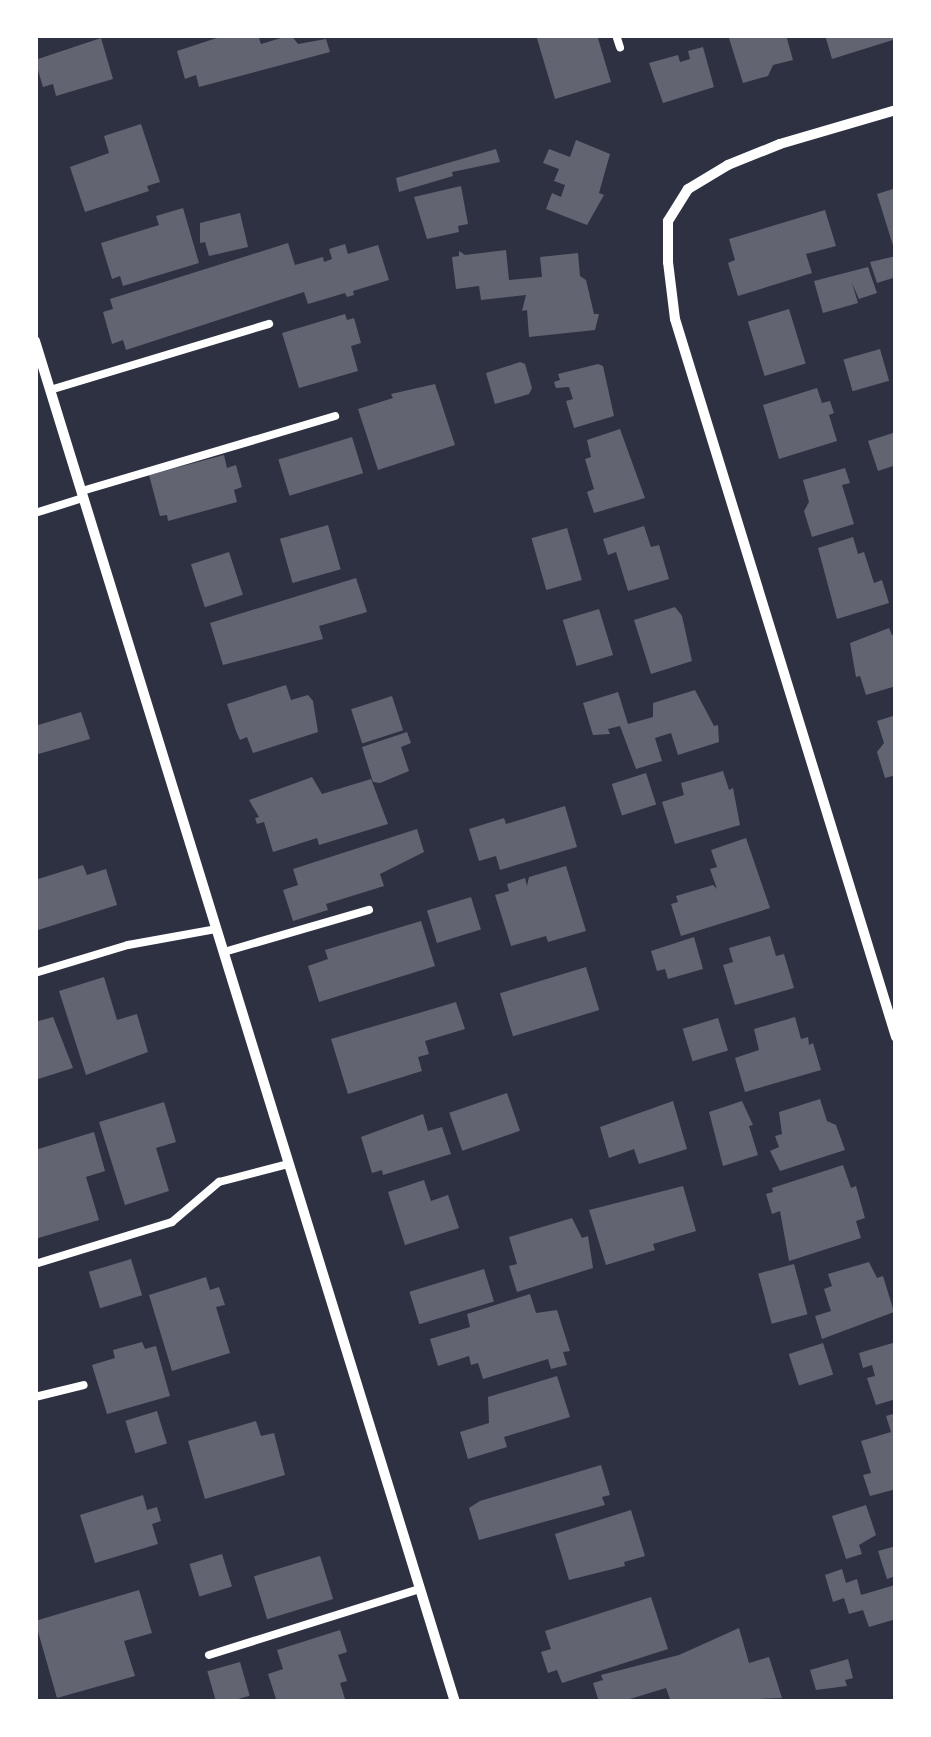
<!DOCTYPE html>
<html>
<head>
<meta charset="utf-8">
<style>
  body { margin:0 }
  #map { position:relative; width:931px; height:1737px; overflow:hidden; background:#2d3142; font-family:"Roboto Serif",serif }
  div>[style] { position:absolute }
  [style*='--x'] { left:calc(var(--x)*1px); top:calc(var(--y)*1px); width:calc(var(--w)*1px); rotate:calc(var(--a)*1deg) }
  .building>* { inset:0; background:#626471; transform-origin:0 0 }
  .service>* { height:8px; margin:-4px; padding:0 4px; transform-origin:4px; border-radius:4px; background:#fff }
  .minor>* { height:10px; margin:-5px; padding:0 5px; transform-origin:5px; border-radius:5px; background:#fff }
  span { translate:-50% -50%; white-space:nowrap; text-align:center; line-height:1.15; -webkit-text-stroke:10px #fff; paint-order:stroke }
  .frame { position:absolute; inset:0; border:38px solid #fff; pointer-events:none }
</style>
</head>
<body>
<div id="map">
  <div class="building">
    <i style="clip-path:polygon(226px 35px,258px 35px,261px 44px,291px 35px,298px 44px,326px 39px,330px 52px,199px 87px,196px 75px,185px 79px,177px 51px)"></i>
    <i style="clip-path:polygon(536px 35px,597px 35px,611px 82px,555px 99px)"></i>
    <i style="clip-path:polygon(728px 35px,786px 35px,793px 60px,773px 65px,768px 76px,743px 83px)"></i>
    <i style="clip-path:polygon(825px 35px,896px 35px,896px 39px,832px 59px)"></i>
    <i style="clip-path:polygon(101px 38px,113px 79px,56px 96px,53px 84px,43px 87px,35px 60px)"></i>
    <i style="clip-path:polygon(703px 47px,714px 87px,663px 103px,649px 63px,678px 55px,680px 62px,690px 59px,688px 51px)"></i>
    <i style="clip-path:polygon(141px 124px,160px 182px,147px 186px,149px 191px,85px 212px,70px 167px,109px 153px,104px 136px)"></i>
    <i style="clip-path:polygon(576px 140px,610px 154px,599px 193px,604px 195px,587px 225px,546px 209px,552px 193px,561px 197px,565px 185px,554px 181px,559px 169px,543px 163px,549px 149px,570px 157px)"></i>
    <i style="clip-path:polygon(496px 149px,500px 162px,452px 172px,453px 176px,399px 192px,396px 178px)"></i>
    <i style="clip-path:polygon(461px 186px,468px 224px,458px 226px,459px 232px,427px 239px,414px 197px)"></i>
    <i style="clip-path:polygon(896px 188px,896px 252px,895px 252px,877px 194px)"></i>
    <i style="clip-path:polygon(183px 208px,199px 263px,123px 286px,120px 276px,112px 279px,101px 243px,159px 225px,156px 216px)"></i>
    <i style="clip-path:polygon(825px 210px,836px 246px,806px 254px,812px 273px,738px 296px,728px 263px,735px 260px,729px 239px)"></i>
    <i style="clip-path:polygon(240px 213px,248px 247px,209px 256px,205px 242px,200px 243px,200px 223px)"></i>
    <i style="clip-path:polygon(288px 243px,295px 265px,323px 257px,324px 262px,332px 259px,329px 249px,345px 244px,348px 254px,378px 245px,389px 280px,353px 291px,354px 295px,347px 297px,345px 293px,308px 304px,304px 292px,126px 350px,123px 340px,112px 344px,103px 312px,113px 309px,110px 299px)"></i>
    <i style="clip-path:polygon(506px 250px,509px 280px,542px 277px,540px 257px,578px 253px,580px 276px,586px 280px,594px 314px,599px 314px,595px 330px,529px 337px,527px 310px,522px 311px,526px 295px,481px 300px,479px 286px,456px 289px,452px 257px,459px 256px,459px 251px,465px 255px)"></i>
    <i style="clip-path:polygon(896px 256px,896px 277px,877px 283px,870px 262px)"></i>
    <i style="clip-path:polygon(868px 267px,877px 293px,859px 299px,852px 283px,858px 303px,823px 313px,814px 281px)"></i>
    <i style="left:789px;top:309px;width:57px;height:43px;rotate:73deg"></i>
    <i style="clip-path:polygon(345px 314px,347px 320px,354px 318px,361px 343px,351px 346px,358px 371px,299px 388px,282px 333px)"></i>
    <i style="left:880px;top:349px;width:33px;height:38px;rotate:74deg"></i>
    <i style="clip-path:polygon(520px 362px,525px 364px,532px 388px,529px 394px,495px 404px,486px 373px)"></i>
    <i style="clip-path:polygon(598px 364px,603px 366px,614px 416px,574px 428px,566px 401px,573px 399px,569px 387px,556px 388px,554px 382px,560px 380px,558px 374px)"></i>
    <i style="clip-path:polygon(435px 384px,455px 445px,378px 470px,358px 409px,393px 398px,391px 394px)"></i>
    <i style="clip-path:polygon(817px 388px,822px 403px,830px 401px,834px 413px,829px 415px,837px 441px,779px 459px,763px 405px)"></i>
    <i style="clip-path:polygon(620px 429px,645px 498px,594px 513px,587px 492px,594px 489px,585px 459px,591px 457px,587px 440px)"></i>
    <i style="clip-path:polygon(896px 432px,896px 465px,878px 471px,868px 441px)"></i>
    <i style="left:352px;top:437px;width:38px;height:77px;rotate:73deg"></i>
    <i style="clip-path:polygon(224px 455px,227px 468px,236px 465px,242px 487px,234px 490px,237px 502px,168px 521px,167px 515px,160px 516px,149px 475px)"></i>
    <i style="clip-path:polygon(845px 468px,850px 483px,842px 485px,854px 524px,812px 537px,804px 511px,809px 502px,803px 480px)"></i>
    <i style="left:328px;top:525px;width:46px;height:50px;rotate:74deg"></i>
    <i style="clip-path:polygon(644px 526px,651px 547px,659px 545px,669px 579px,628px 591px,616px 552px,608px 555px,603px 539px)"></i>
    <i style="left:567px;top:528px;width:54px;height:37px;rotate:74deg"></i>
    <i style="clip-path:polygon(853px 537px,858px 554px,864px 552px,874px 583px,882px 580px,889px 603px,837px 619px,818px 548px)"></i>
    <i style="left:229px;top:552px;width:45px;height:40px;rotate:72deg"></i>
    <i style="clip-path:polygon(356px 578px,367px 612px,319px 626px,323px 639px,223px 665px,210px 623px)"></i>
    <i style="clip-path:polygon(675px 607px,682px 616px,692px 661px,651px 674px,634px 620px)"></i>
    <i style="left:599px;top:609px;width:48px;height:38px;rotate:73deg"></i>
    <i style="clip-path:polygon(889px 628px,892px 635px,896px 634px,896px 686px,866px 695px,860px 676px,856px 677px,850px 643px)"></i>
    <i style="clip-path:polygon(286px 685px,291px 700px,308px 695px,313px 701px,318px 732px,253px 753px,247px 737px,240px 740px,236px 731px,227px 704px)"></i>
    <i style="clip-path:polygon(695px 690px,714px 726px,718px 725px,719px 742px,678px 755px,671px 733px,655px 738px,662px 761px,636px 769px,620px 726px,608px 729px,610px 734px,593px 735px,583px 703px,618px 692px,628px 724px,653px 717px,653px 703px)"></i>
    <i style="left:392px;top:696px;width:36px;height:43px;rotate:72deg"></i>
    <i style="clip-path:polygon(81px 712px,90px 739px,35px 755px,35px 726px)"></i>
    <i style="clip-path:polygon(896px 715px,896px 775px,885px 778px,877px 752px,884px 743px,877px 721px)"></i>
    <i style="clip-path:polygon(407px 732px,411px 743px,401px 747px,409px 771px,380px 783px,373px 782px,362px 747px)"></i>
    <i style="clip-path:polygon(723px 771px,729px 790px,733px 788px,740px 825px,675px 844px,662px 802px,684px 795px,681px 783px)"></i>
    <i style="left:646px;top:773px;width:33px;height:36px;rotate:72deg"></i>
    <i style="clip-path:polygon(312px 777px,322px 794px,371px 779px,388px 824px,319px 845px,317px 838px,273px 852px,264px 822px,257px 824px,255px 818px,259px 817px,249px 800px)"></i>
    <i style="clip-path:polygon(565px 806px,577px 847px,500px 870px,496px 856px,479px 861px,469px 829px,504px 818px,506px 824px)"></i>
    <i style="clip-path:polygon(417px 829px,424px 852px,380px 874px,384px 886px,326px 904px,328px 910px,293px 921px,283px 890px,298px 885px,293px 869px)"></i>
    <i style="clip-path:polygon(746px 838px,770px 908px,681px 936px,671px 904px,678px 902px,676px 896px,713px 885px,717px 889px,710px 869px,717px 867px,711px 850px)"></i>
    <i style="clip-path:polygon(83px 865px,87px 875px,106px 869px,117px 905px,35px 931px,35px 880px)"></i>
    <i style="clip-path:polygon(566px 866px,586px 931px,548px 942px,546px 936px,511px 946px,495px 895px,509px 891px,507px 884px,525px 878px,527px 886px,529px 877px)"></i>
    <i style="left:471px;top:897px;width:34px;height:46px;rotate:73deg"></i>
    <i style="clip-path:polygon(421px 921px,435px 966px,319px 1002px,308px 966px,328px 959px,325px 950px)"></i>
    <i style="clip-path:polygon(770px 936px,776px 956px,784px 954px,794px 988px,735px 1005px,723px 965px,733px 962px,729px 948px)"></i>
    <i style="clip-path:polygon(694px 937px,703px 969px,668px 979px,665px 969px,657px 971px,651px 951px)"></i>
    <i style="left:586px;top:967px;width:45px;height:90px;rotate:73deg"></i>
    <i style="clip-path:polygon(104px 977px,117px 1020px,137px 1014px,148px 1052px,86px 1075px,59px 991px)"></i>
    <i style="clip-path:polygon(456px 1002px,465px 1029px,425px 1041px,429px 1054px,418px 1057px,422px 1071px,348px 1094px,331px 1039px)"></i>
    <i style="clip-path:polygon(53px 1017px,73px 1068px,35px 1080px,35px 1022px)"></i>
    <i style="clip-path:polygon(795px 1017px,801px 1039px,808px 1037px,809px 1045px,813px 1043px,821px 1070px,745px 1092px,735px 1058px,759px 1050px,754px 1029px)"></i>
    <i style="left:718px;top:1018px;width:34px;height:37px;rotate:73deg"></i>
    <i style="left:507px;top:1093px;width:40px;height:61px;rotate:71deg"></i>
    <i style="clip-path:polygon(820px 1099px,827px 1121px,836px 1125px,845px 1150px,780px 1171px,770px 1151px,779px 1147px,775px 1136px,782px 1134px,779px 1112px)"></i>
    <i style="clip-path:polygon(673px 1101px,687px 1149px,639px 1164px,634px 1149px,609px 1158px,600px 1127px)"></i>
    <i style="clip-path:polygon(742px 1101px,753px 1125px,749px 1126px,758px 1155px,723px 1166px,709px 1112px)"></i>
    <i style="clip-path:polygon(164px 1102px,176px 1142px,156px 1148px,169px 1191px,125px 1205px,99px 1122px)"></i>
    <i style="clip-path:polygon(423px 1114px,428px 1131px,442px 1127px,451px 1154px,383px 1175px,382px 1170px,372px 1173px,361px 1137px)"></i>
    <i style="clip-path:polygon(94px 1132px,105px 1171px,86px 1177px,99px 1220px,35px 1239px,35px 1150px)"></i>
    <i style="clip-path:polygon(843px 1165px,851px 1188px,856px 1186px,865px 1218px,856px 1221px,861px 1238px,789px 1261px,780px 1211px,772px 1214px,766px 1194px,773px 1192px,772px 1188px)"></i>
    <i style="clip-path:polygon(424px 1180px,431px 1201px,448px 1195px,459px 1228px,405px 1245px,388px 1192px)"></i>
    <i style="clip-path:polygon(683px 1186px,696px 1231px,653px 1244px,655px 1250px,606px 1265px,589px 1210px)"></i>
    <i style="clip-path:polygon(572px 1218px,582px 1238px,588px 1236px,593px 1268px,517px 1292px,509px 1266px,517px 1264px,509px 1237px)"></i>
    <i style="left:131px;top:1259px;width:38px;height:44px;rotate:73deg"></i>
    <i style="clip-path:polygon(869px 1262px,877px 1278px,883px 1276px,894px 1312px,822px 1339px,815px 1316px,831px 1311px,824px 1289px,832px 1286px,828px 1274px)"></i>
    <i style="left:794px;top:1264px;width:52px;height:37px;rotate:75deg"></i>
    <i style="left:484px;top:1269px;width:34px;height:78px;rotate:73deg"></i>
    <i style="clip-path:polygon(206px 1277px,210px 1290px,219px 1287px,225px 1305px,216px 1307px,230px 1353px,172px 1371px,149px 1295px)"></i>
    <i style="clip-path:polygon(530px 1294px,536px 1313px,557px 1310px,570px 1351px,563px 1352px,567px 1365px,551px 1369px,548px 1359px,483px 1379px,478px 1363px,471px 1365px,469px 1356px,438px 1366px,430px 1339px,470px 1327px,467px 1314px)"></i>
    <i style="clip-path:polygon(142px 1342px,145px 1349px,156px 1346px,170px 1396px,107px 1414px,92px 1365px,115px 1358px,113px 1350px)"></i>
    <i style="clip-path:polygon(896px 1342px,896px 1399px,876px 1405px,867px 1378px,875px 1376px,872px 1365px,863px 1368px,859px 1353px)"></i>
    <i style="left:823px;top:1343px;width:33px;height:36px;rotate:72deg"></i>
    <i style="clip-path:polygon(557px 1376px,570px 1417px,504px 1437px,507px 1447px,468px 1459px,460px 1432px,489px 1423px,488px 1397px)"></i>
    <i style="left:157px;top:1411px;width:34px;height:33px;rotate:73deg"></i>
    <i style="clip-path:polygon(896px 1413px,896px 1489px,870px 1496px,863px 1475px,871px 1473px,861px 1441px,891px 1432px,886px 1416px)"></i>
    <i style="clip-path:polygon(256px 1421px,261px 1436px,274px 1433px,285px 1475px,205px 1499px,188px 1441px)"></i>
    <i style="clip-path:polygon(601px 1465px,610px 1495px,602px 1497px,605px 1505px,479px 1540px,469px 1508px,480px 1501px)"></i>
    <i style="clip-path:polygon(143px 1495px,147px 1510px,157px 1507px,161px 1521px,152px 1524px,158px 1544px,95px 1563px,80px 1515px)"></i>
    <i style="clip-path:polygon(866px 1505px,876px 1535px,859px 1545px,862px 1554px,846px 1559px,832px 1516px)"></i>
    <i style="clip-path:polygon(631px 1510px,645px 1556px,624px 1562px,625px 1566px,569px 1580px,555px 1534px)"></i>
    <i style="clip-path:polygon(896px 1546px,896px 1576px,887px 1579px,878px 1551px)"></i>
    <i style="left:222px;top:1554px;width:34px;height:34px;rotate:73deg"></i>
    <i style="left:320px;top:1556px;width:45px;height:69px;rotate:73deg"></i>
    <i style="clip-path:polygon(842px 1569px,846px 1583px,857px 1579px,861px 1595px,895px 1585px,896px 1619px,869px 1627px,863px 1610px,849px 1614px,844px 1598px,833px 1602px,825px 1575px)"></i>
    <i style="clip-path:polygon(139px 1590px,152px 1633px,124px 1641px,135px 1676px,57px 1698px,35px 1621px)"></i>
    <i style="clip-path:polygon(651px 1597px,668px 1649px,562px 1683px,557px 1670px,548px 1673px,541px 1652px,551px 1649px,545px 1631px)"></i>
    <i style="clip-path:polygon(739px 1628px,749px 1663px,769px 1657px,782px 1698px,671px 1702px,666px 1688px,620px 1702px,599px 1702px,593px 1683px,603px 1680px,601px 1675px,679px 1655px)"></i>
    <i style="clip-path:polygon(340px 1630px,347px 1652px,338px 1655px,347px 1681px,340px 1683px,345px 1699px,277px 1702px,268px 1674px,283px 1669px,277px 1650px)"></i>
    <i style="clip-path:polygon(848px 1659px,853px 1678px,845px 1680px,847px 1686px,816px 1690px,810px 1670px)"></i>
    <i style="left:240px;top:1662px;width:35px;height:34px;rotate:74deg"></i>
  </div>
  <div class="service">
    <i style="--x:616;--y:35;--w:13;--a:72"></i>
    <i style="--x:50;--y:390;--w:229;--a:-16.8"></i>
    <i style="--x:82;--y:491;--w:264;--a:-16.5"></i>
    <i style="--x:35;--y:513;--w:50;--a:-17.4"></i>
    <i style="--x:224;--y:952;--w:151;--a:-16.2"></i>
    <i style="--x:35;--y:973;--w:97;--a:-16.8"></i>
    <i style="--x:128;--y:945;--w:89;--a:-10.3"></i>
    <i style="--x:35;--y:1264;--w:143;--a:-17"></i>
    <i style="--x:172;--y:1222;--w:62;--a:-40.4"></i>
    <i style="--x:219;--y:1182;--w:71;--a:-14.6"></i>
    <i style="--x:35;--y:1397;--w:50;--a:-13.8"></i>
    <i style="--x:209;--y:1655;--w:221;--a:-17.4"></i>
  </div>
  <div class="minor">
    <i style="--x:896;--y:110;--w:121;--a:163.7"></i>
    <i style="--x:780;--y:144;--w:56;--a:158"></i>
    <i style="--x:728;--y:165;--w:47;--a:149"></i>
    <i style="--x:688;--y:189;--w:38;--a:122"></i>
    <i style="--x:668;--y:221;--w:41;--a:90"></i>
    <i style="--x:668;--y:262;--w:57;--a:83"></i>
    <i style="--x:675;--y:319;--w:751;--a:72.89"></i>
    <i style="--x:35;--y:341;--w:1424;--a:72.85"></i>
  </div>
  <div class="frame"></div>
</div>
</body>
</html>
